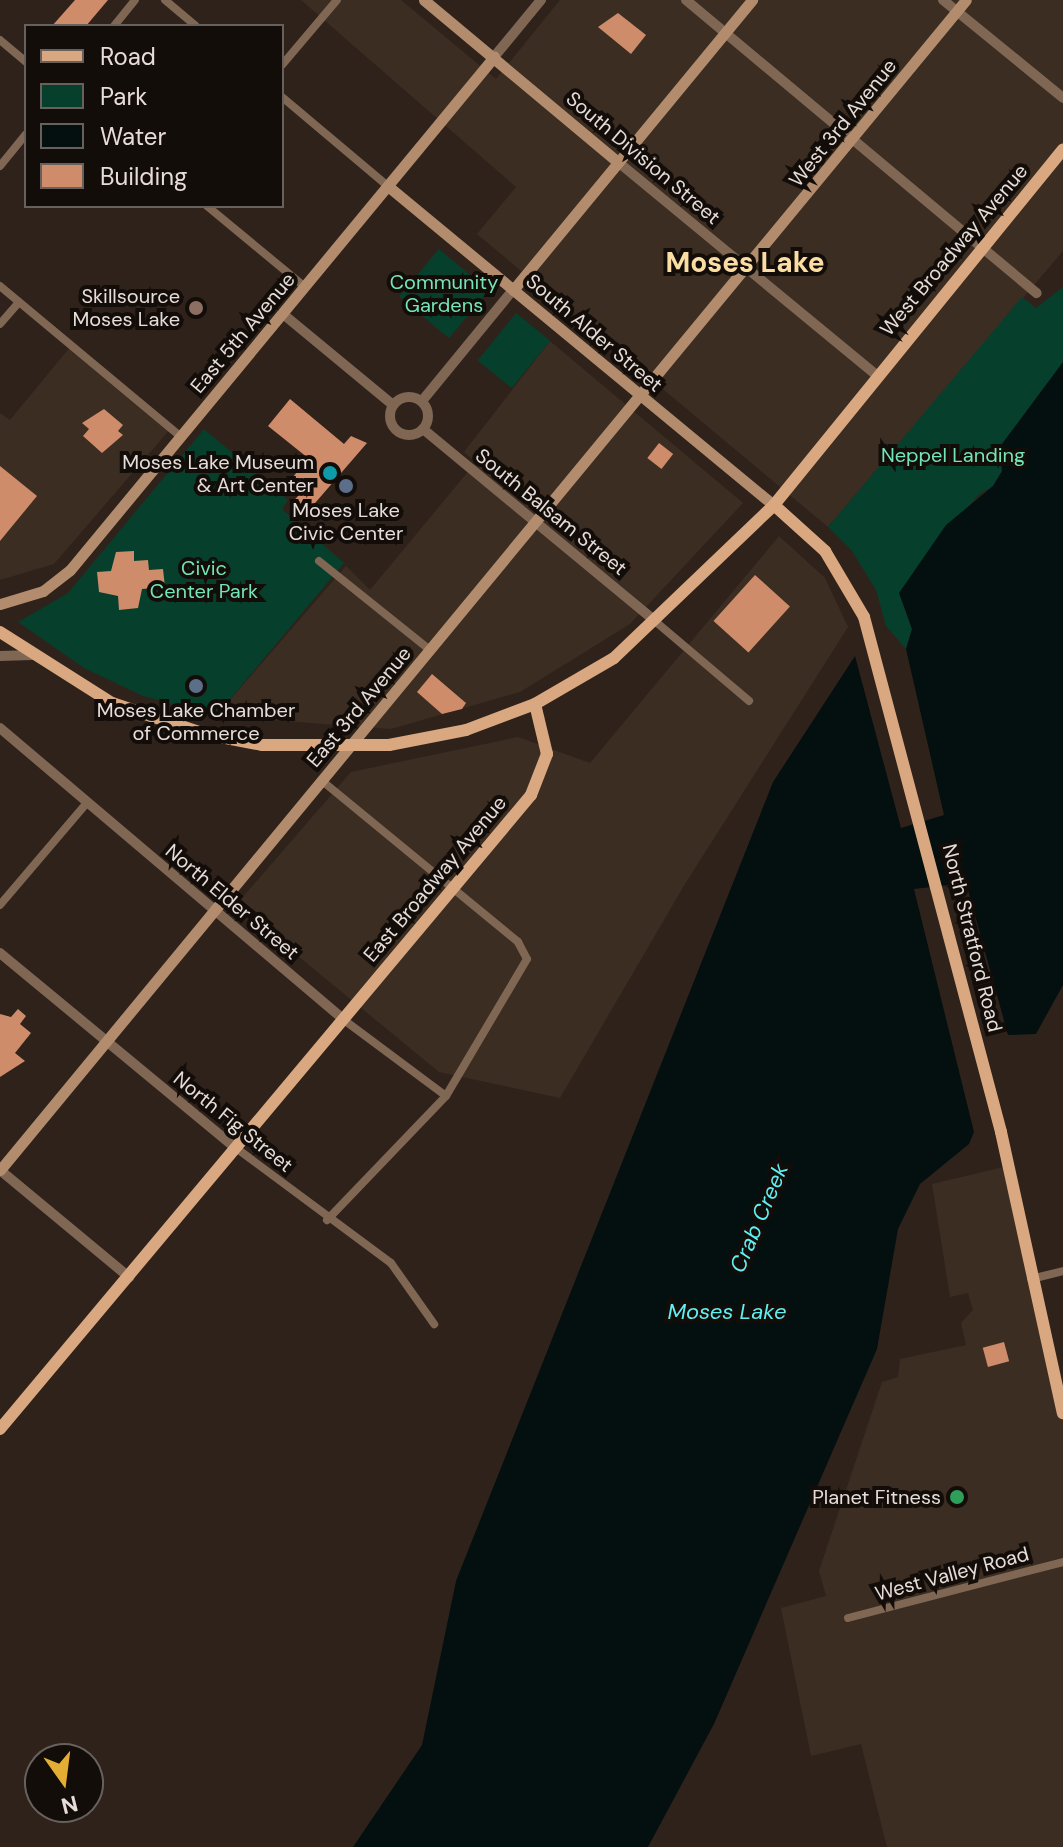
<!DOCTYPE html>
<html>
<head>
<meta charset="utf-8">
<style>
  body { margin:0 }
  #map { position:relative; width:1063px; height:1847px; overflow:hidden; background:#2f221b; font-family:"DM Sans",sans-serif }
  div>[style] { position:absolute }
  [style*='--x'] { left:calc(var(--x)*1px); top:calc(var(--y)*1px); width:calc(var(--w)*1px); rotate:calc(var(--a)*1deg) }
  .commercial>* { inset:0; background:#3b2d22 }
  .green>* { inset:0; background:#063f2c; transform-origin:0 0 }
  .water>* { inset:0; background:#041010 }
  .building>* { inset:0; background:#cf8c6b; transform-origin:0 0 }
  .minor>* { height:8px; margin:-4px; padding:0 4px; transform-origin:4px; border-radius:4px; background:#7f6754 }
  .tertiary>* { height:10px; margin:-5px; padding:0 5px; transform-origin:5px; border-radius:5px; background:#7f6754 }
  .tertiary>.ring { margin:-5px; padding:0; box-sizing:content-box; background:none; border:10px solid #7f6754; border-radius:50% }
  .secondary>* { height:11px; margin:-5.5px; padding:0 5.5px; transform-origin:5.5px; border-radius:5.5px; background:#b28c6d }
  .primary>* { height:12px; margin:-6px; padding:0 6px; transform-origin:6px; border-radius:6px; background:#daa880 }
  .dots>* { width:22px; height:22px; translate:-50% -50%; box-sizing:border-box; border:4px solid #130d0a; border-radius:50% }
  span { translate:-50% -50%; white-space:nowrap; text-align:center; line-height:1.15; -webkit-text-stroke:8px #130d0a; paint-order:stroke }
  .street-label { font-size:20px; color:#e6dcd8 }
  .park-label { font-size:20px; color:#74e5b6 }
  .poi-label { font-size:20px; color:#e6dcd8 }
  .right { translate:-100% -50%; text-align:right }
  .water-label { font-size:22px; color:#5ef0f2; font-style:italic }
  .district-label { font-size:28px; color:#fbdda4; font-weight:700 }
  .legend { position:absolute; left:24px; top:24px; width:260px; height:184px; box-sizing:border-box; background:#130d0a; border:2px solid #67605c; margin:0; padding:10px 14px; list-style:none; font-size:24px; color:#e6dcd8 }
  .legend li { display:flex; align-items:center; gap:16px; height:40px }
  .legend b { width:40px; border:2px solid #67605c }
  .north { position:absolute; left:24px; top:1743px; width:80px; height:80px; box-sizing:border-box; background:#130d0a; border:2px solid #67605c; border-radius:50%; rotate:166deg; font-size:22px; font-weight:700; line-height:32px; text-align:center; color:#e6dcd8 }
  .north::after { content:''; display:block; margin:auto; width:28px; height:36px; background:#e4ae35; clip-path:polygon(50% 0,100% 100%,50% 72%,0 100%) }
</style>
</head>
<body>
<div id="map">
  <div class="commercial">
    <i style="clip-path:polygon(301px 0,401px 0,496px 79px,560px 0,1063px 0,1063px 251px,828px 527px,477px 234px,516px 187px)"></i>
    <i style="clip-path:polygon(550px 341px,743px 503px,630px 624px,520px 692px,391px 729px,216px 716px,346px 566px,370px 590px,476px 462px,464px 452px)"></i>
    <i style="clip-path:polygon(71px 346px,171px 428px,54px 564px,0 580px,0 413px,10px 420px)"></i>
    <i style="clip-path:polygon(779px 536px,825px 578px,848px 627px,685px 884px,560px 1098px,439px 1072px,236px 905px,351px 772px,518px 737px,590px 763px)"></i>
    <i style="clip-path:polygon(1008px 1166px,1063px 1405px,1063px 1847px,887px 1847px,861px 1744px,811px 1756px,781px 1608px,826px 1596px,819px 1571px,882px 1382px,898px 1377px,900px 1359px,966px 1345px,961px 1323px,973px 1310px,968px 1293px,950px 1297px,932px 1184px)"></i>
  </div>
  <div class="green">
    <i style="left:439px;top:249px;width:65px;height:62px;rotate:40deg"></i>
    <i style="clip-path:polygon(1063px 287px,1063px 362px,999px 448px,1002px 471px,993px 486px,978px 495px,899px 593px,912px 629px,906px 649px,886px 626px,876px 590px,852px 551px,828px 527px,1022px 297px,1036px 308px)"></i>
    <i style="left:516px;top:313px;width:44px;height:61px;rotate:39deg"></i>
    <i style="clip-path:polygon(204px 429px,288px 500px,282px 509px,344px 563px,216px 716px,143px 696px,84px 668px,18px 622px,68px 593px)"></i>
  </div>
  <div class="water">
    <i style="clip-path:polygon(1063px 362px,1063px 985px,1036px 1034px,1008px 1035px,966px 883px,914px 889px,974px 1132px,969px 1144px,920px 1184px,898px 1229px,877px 1349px,714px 1724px,648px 1847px,353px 1847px,422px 1745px,456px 1581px,773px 782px,855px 656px,901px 828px,944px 815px,906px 649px,912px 629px,899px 593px,946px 525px,993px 486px,1002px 471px,999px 448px)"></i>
  </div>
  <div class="building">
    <i style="clip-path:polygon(75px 0,108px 0,86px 26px,52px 26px)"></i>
    <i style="clip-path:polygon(618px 13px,646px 35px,631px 54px,598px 27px)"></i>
    <i style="clip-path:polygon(290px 399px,344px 444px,351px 436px,367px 443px,303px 517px,290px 505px,306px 487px,293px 477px,308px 458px,268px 426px)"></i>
    <i style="clip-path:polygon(104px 409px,123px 425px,118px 431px,123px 435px,102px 453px,83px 436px,89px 429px,82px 423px)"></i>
    <i style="left:659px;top:443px;width:18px;height:19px;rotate:38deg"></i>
    <i style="clip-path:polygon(0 466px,37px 496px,0 541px)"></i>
    <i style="clip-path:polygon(134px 551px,134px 561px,148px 560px,149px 570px,163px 569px,165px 587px,142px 589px,138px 608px,119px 610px,118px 596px,99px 592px,97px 572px,111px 571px,116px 552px)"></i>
    <i style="left:755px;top:575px;width:47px;height:62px;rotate:42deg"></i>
    <i style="clip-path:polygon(432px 674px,466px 703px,462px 709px,442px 714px,417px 692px)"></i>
    <i style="clip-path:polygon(18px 1009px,26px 1016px,20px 1024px,31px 1033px,15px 1053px,25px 1061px,0 1077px,0 1014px,11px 1017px)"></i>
    <i style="left:1004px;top:1342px;width:20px;height:22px;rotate:75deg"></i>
  </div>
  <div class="minor">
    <i style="--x:165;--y:0;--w:40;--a:40"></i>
    <i style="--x:114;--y:26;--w:33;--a:-51"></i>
    <i style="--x:0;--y:40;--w:34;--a:40"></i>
    <i style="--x:282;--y:65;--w:85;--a:-49.8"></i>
    <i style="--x:282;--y:97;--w:140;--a:40.1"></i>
    <i style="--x:0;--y:166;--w:41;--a:-50.9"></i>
    <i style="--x:207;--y:206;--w:127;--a:39.6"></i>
    <i style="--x:0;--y:286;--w:236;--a:39.8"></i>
    <i style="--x:0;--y:324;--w:29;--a:-49"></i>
    <i style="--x:319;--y:561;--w:142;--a:38.7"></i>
    <i style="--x:656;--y:622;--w:122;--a:40.3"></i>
    <i style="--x:321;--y:780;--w:255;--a:39.4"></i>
    <i style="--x:518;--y:942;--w:19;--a:62"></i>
    <i style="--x:527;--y:959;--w:159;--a:120.6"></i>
    <i style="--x:446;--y:1096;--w:172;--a:133.8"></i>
    <i style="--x:0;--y:905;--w:133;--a:-49.6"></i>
    <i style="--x:344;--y:1020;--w:127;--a:36.7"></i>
    <i style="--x:236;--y:1148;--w:193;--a:36.6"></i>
    <i style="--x:391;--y:1263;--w:75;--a:54.8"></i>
    <i style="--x:1031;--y:1279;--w:33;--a:-14"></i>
    <i style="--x:848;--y:1618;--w:222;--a:-14.6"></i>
  </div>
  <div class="tertiary">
    <i style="--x:686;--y:0;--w:457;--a:39.9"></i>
    <i style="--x:943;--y:0;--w:155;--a:39.2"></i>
    <i style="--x:494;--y:57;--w:74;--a:-50.5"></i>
    <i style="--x:618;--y:162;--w:335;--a:39.5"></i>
    <i style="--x:283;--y:314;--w:143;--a:39.6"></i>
    <i class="ring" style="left:390px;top:397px;width:28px;height:28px"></i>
    <i style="--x:422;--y:401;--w:144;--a:-50.7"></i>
    <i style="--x:423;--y:429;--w:303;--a:39.6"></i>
    <i style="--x:0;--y:656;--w:32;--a:-2"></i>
    <i style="--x:0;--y:728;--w:451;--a:40.3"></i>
    <i style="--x:0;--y:953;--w:306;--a:39.6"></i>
    <i style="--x:0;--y:1170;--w:168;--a:39.7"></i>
  </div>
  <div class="secondary">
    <i style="--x:424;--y:0;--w:253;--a:39.9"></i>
    <i style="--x:389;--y:187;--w:499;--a:39.6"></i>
    <i style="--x:513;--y:290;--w:376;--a:-50.5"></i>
    <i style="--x:0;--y:604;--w:45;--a:-16.8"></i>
    <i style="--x:43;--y:591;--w:34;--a:-38"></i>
    <i style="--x:70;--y:570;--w:666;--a:-50.43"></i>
    <i style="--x:0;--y:1170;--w:1517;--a:-50.46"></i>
  </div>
  <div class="primary">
    <i style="--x:774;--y:505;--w:69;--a:42"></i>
    <i style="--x:825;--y:551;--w:77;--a:59.4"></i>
    <i style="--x:864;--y:617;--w:533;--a:75.1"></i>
    <i style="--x:1001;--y:1132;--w:288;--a:77.6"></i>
    <i style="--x:0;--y:632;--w:133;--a:32.4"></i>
    <i style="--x:112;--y:703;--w:98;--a:18.4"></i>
    <i style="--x:205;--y:734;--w:58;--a:10.9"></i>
    <i style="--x:262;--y:745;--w:127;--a:0"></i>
    <i style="--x:389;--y:745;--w:78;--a:-11"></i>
    <i style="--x:466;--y:730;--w:74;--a:-20.6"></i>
    <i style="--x:535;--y:704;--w:91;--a:-30.2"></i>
    <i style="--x:614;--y:658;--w:221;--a:-43.7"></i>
    <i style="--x:774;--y:505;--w:458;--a:-50.9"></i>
    <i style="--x:0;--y:1429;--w:827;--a:-50.05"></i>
    <i style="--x:531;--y:795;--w:44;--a:-68.7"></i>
    <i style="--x:547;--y:754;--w:51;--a:-103.5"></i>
  </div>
  <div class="dots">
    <i style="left:196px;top:308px;background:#8d6e63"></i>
    <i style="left:330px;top:473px;background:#0f9aa8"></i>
    <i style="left:346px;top:486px;background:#5c6f8a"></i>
    <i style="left:196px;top:686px;background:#5c6f8a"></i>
    <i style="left:957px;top:1497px;background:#2e9e5b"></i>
  </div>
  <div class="street-label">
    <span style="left:843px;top:123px;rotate:-51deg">West 3rd Avenue</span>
    <span style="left:643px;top:158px;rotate:40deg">South Division Street</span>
    <span style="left:954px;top:250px;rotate:-50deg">West Broadway Avenue</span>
    <span style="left:243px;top:333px;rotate:-50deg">East 5th Avenue</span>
    <span style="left:594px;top:333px;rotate:40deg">South Alder Street</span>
    <span style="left:551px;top:512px;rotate:39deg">South Balsam Street</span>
    <span style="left:359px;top:707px;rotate:-50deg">East 3rd Avenue</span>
    <span style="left:435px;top:879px;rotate:-50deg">East Broadway Avenue</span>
    <span style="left:232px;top:902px;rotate:40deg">North Elder Street</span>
    <span style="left:972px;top:938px;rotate:76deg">North Stratford Road</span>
    <span style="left:233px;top:1122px;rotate:39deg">North Fig Street</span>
    <span style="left:952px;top:1574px;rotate:-15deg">West Valley Road</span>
  </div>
  <div class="park-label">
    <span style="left:444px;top:294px">Community<br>Gardens</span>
    <span style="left:953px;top:455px">Neppel Landing</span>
    <span style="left:204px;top:580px">Civic<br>Center Park</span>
  </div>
  <div class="poi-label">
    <span class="right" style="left:180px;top:308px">Skillsource<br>Moses Lake</span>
    <span class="right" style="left:314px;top:474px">Moses Lake Museum<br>&amp; Art Center</span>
    <span style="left:346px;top:522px">Moses Lake<br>Civic Center</span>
    <span style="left:196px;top:722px">Moses Lake Chamber<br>of Commerce</span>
    <span class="right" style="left:941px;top:1497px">Planet Fitness</span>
  </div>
  <div class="water-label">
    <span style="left:759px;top:1218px;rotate:-67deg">Crab Creek</span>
    <span style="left:727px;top:1312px">Moses Lake</span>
  </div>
  <div class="district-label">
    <span style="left:745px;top:263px">Moses Lake</span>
  </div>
  <ul class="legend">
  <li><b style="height:10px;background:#daa880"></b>Road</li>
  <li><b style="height:22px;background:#063f2c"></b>Park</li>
  <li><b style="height:22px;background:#041010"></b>Water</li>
  <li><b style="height:22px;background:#cf8c6b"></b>Building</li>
  </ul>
  <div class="north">N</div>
</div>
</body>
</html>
